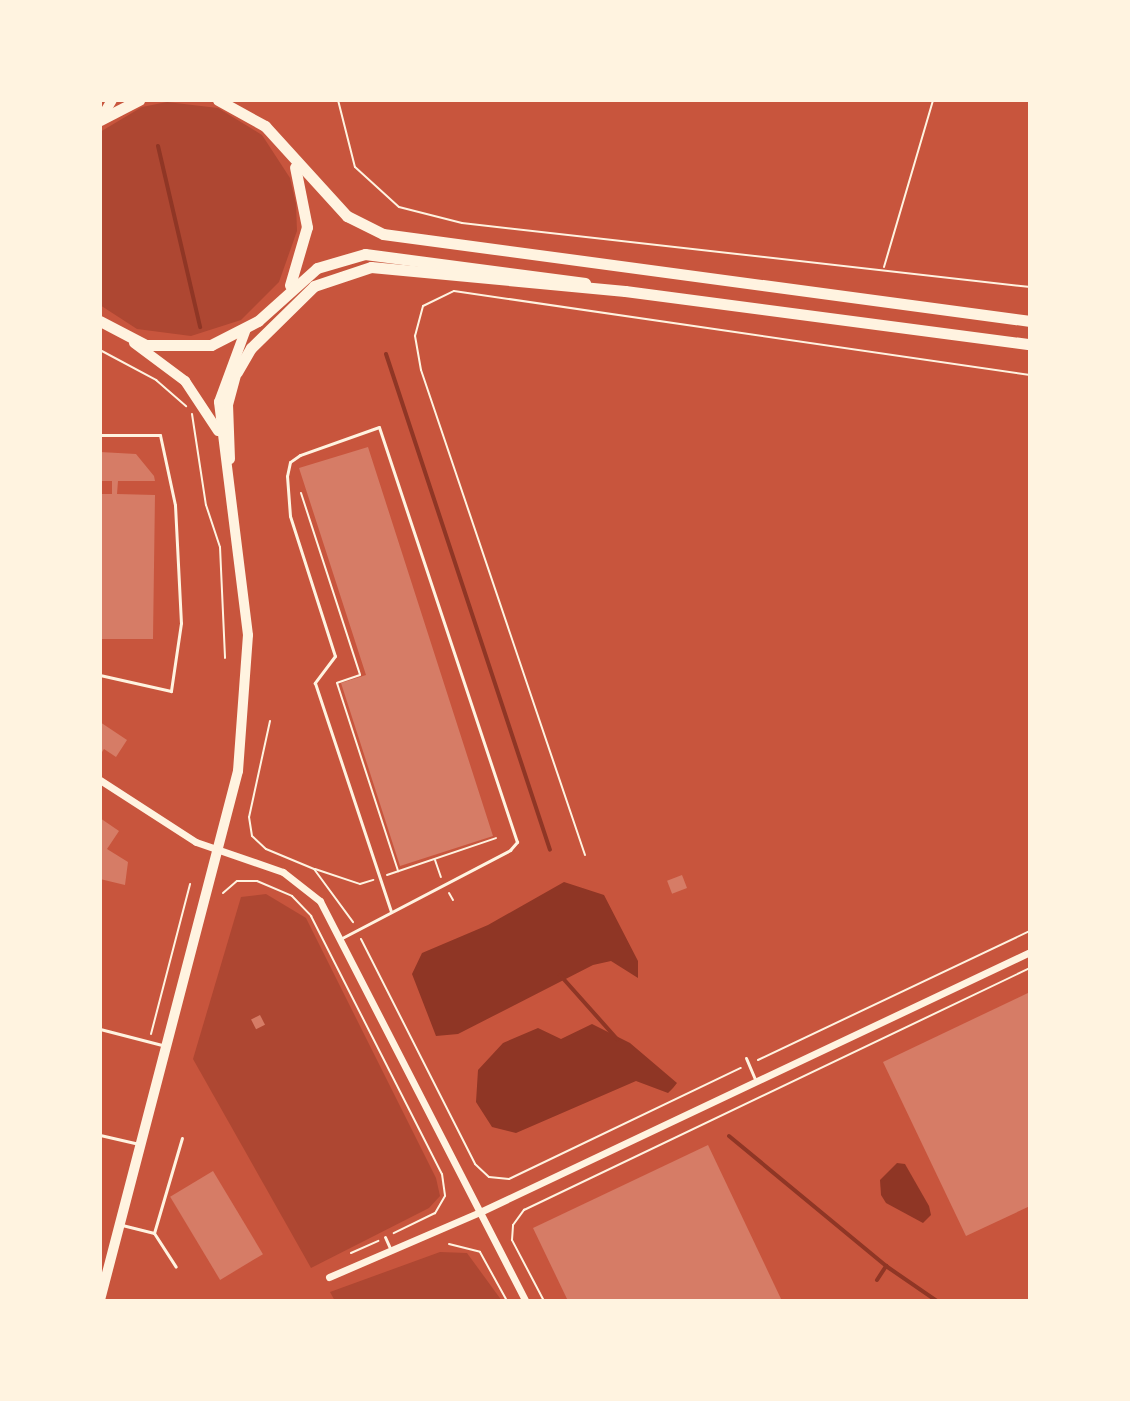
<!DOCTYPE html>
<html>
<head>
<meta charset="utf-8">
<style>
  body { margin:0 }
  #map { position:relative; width:1130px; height:1401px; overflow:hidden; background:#c8553d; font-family:Quicksand,sans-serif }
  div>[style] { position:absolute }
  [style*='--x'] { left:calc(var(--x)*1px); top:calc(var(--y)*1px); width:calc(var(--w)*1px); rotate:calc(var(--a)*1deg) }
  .green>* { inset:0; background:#ae4732 }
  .water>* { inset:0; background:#8f3625 }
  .stream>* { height:4px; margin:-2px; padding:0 2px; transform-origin:2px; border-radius:2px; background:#8f3625 }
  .building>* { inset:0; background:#d67c66; transform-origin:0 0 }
  .path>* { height:2px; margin:-1px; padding:0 1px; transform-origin:1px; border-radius:1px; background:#fff3e0 }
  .service>* { height:3px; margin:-1.5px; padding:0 1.5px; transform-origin:1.5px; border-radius:1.5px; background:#fff3e0 }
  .minor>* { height:7px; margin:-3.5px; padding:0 3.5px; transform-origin:3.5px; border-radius:3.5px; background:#fff3e0 }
  .secondary>* { height:10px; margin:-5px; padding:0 5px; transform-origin:5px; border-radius:5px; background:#fff3e0 }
  .trunk>* { height:11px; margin:-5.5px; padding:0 5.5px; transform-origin:5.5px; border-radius:5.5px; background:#fff3e0 }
  span { translate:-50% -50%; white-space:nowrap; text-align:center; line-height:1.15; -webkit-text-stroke:6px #fff3e0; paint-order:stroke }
  .frame { position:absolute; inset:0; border:102px solid #fff3e0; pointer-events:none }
</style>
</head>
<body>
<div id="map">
  <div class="green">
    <i style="clip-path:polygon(167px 102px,218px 108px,262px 135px,290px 178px,296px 204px,297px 231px,279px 282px,241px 320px,191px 336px,137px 329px,100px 305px,100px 132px,142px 107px)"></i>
    <i style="clip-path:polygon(266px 894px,306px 918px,436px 1178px,440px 1196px,429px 1208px,311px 1268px,193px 1059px,241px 897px)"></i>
    <i style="clip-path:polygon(440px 1252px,467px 1253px,502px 1301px,335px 1301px,330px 1292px)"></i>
  </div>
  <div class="water">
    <i style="clip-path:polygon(564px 882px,604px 895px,638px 961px,638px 978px,611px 961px,593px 965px,458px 1034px,436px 1036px,412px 974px,422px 953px,488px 925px)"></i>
    <i style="clip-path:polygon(592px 1024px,630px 1043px,677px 1083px,673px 1088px,668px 1093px,636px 1081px,516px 1133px,492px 1127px,476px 1102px,478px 1070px,503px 1043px,538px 1028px,561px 1039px)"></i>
    <i style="clip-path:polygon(897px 1163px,905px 1164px,929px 1206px,931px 1215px,923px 1223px,886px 1203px,881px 1195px,880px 1180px)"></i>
  </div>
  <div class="stream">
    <i style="--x:158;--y:146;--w:186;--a:76.9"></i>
    <i style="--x:386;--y:354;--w:522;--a:71.7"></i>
    <i style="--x:560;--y:975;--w:86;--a:48.3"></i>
    <i style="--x:729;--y:1136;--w:204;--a:39.6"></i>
    <i style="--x:886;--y:1266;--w:62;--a:34.5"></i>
    <i style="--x:877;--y:1280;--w:17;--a:-57"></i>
  </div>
  <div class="building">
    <i style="clip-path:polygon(368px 447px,493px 836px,400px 866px,341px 683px,366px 675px,299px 468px)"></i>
    <i style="clip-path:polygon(100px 452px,136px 454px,154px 476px,155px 481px,118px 481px,117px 494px,155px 495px,153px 639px,100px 639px,100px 494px,112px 494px,112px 481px,100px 481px)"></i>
    <i style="clip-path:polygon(100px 722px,127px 740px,116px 757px,104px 749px,100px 755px)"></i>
    <i style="clip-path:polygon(100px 818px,119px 831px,107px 849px,128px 862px,125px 885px,100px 879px)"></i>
    <i style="left:682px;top:875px;width:14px;height:16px;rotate:69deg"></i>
    <i style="clip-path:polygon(1030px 992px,1030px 1206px,966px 1236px,883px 1062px)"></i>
    <i style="left:260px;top:1015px;width:11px;height:10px;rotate:63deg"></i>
    <i style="clip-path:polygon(708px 1145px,782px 1301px,568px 1301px,533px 1228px)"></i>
    <i style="left:213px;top:1171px;width:97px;height:50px;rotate:59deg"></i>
  </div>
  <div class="path">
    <i style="--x:338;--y:100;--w:69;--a:75.8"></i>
    <i style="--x:355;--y:167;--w:59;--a:42.3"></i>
    <i style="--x:399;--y:207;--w:65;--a:14.3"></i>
    <i style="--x:462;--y:223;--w:572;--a:6.43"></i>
    <i style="--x:884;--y:267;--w:174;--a:-73.6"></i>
    <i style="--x:100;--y:350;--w:64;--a:28.2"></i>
    <i style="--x:156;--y:380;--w:40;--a:41"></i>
    <i style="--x:192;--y:414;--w:92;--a:81.3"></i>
    <i style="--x:206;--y:505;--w:44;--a:71.6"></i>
    <i style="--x:220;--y:547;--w:111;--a:87.4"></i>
    <i style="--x:301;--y:493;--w:191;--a:72"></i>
    <i style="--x:360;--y:675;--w:24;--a:161"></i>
    <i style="--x:337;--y:683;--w:198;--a:72"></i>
    <i style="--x:270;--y:721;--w:98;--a:102.3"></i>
    <i style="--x:249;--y:817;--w:19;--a:81"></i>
    <i style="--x:252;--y:836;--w:19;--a:43"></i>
    <i style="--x:266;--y:849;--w:52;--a:22.6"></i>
    <i style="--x:314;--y:869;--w:66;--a:53.7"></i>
    <i style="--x:585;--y:855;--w:512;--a:-108.68"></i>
    <i style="--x:421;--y:370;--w:35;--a:-100"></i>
    <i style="--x:415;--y:336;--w:31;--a:-75"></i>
    <i style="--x:423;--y:306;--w:34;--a:-26"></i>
    <i style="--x:454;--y:291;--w:582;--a:8.3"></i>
    <i style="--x:435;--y:860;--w:18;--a:71"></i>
    <i style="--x:315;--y:869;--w:47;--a:18.4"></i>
    <i style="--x:360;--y:884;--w:14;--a:-17"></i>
    <i style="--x:387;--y:875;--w:115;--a:-18.7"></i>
    <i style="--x:223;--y:893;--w:18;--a:-41"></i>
    <i style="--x:237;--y:881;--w:20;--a:0"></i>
    <i style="--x:257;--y:881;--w:38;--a:23"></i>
    <i style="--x:292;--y:896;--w:28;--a:46"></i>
    <i style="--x:311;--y:916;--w:289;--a:63.1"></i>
    <i style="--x:442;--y:1174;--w:22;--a:82"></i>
    <i style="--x:445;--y:1196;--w:20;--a:120"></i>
    <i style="--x:435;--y:1213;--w:46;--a:154"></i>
    <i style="--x:449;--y:893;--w:8;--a:60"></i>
    <i style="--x:361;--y:939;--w:252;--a:63.1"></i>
    <i style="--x:475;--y:1164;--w:19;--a:43"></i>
    <i style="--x:489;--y:1177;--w:20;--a:6"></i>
    <i style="--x:509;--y:1179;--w:257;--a:-25.6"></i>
    <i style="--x:151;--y:1034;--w:155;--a:-75.4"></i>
    <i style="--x:758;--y:1060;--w:301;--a:-25.4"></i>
    <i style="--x:449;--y:1244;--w:32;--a:14"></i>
    <i style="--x:480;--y:1252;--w:56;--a:61.1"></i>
    <i style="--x:351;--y:1253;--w:30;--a:-24"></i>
    <i style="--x:544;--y:1301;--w:69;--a:-117.7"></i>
    <i style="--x:512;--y:1240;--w:15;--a:-86"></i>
    <i style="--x:513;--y:1225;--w:19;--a:-54"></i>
    <i style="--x:524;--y:1210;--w:561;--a:-25.56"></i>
  </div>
  <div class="service">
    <i style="--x:100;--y:435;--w:60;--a:0"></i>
    <i style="--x:160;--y:435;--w:72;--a:77.9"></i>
    <i style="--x:175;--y:505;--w:118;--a:87.1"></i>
    <i style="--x:181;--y:623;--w:69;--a:98.4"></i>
    <i style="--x:171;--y:691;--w:73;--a:-167.3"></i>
    <i style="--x:342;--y:938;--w:190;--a:-27.6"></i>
    <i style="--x:510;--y:850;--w:11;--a:-49"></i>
    <i style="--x:517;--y:842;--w:437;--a:-108.4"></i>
    <i style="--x:379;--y:427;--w:84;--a:160.5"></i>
    <i style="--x:300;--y:455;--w:12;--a:145"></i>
    <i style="--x:290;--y:462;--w:14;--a:102"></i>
    <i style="--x:287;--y:476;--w:40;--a:85.7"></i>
    <i style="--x:290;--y:516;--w:147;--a:72.2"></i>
    <i style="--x:335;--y:656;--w:34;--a:127"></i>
    <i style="--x:315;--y:683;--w:241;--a:71.6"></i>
    <i style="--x:100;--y:1029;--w:64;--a:14.5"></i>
    <i style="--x:746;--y:1058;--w:25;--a:67"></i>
    <i style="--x:100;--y:1135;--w:39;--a:13"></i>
    <i style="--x:122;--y:1225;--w:33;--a:14"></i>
    <i style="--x:154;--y:1233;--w:99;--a:-73.6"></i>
    <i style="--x:154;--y:1233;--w:40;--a:57.1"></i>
    <i style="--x:385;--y:1237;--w:12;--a:66"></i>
  </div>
  <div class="minor">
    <i style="--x:100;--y:780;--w:114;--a:32.9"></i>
    <i style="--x:196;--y:842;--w:92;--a:19"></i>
    <i style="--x:283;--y:872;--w:47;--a:38.1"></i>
    <i style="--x:320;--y:901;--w:450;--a:62.8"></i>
    <i style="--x:329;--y:1277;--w:164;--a:-23.3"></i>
    <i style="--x:480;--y:1212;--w:608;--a:-25.3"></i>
  </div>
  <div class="secondary">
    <i style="--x:100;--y:120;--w:23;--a:-59"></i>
    <i style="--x:134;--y:343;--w:64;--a:36.7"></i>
    <i style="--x:185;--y:381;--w:60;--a:56.6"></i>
    <i style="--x:230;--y:459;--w:54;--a:-92.1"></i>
    <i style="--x:228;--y:405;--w:34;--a:-75"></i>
    <i style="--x:100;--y:1300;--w:547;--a:-75.38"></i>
    <i style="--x:238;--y:771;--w:136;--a:-85.8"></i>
    <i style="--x:248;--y:635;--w:235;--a:-97.1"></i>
    <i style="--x:219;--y:402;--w:78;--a:-69.7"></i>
  </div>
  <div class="trunk">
    <i style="--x:218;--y:100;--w:54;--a:29"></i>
    <i style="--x:265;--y:126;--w:122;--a:47.7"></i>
    <i style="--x:347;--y:216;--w:40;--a:26.6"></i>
    <i style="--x:383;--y:234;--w:653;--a:7.66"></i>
    <i style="--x:100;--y:120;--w:44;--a:-27.1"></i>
    <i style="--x:290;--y:285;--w:60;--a:-73.7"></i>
    <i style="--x:307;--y:227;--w:61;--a:-101.3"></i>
    <i style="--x:100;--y:321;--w:52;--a:27.6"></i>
    <i style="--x:146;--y:345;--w:65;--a:0"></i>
    <i style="--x:211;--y:345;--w:53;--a:-27.1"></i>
    <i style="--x:258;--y:321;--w:79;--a:-41.9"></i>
    <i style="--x:317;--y:268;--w:50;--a:-16.3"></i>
    <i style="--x:365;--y:254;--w:222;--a:7.5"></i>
    <i style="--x:237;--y:372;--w:28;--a:-60"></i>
    <i style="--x:251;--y:348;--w:88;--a:-44.5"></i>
    <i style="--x:314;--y:286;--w:60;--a:-18.4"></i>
    <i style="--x:371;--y:267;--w:255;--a:5.4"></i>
    <i style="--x:625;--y:291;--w:408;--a:7.5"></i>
  </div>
  <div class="frame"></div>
</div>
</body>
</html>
